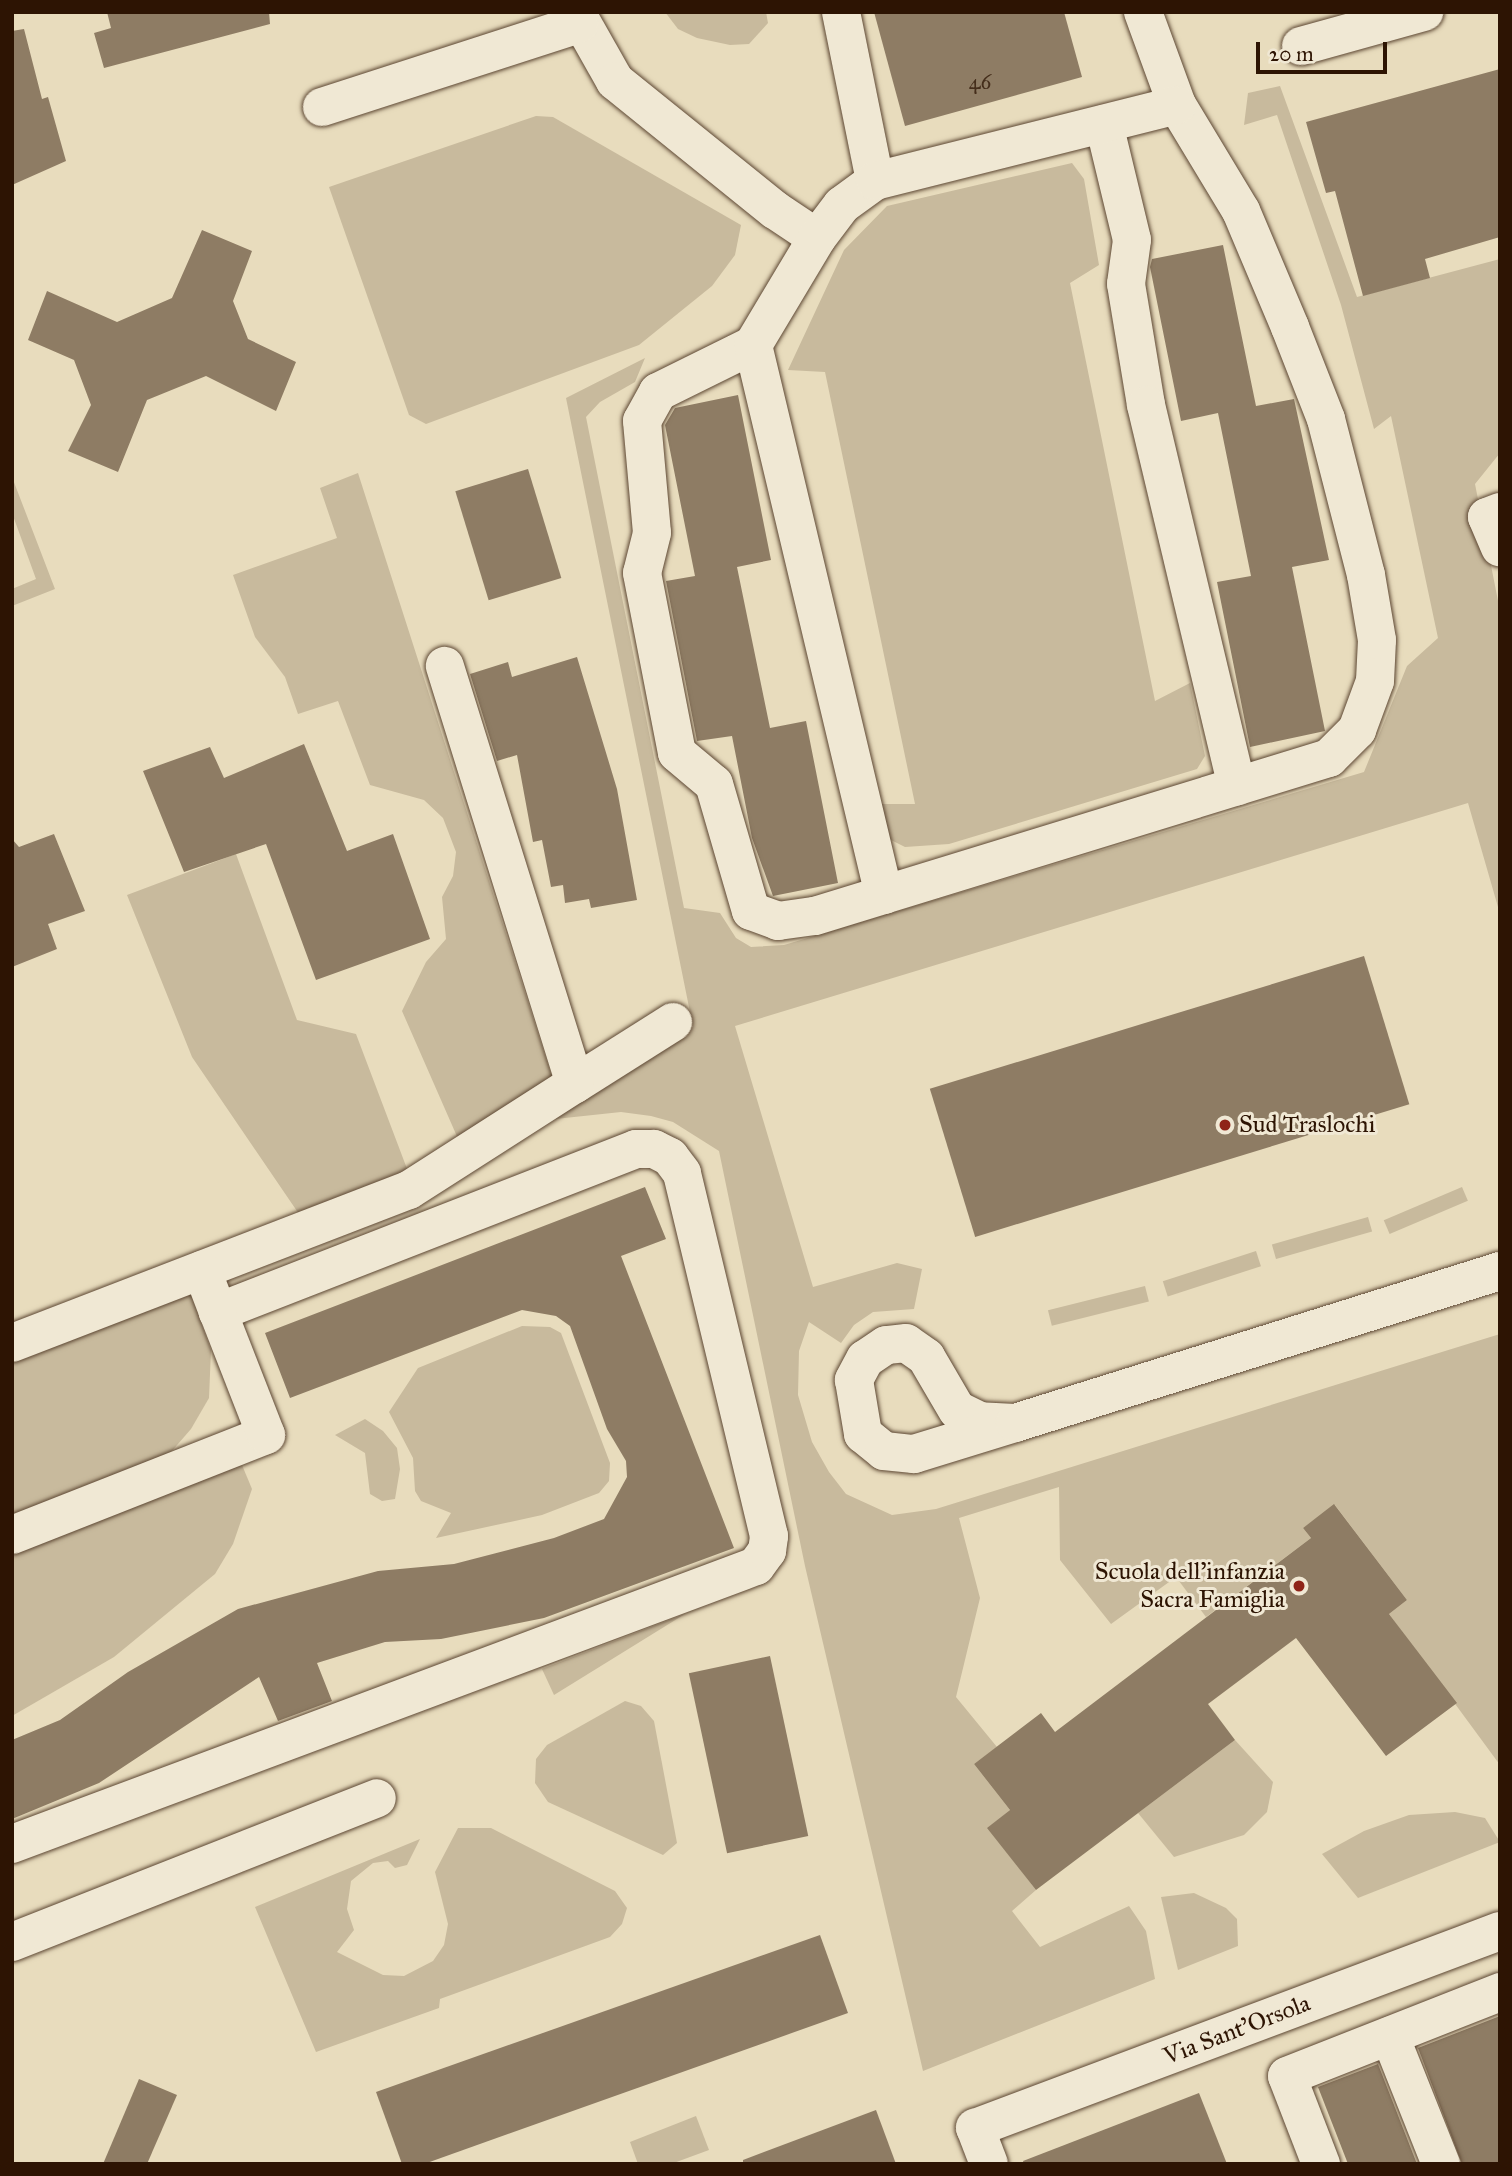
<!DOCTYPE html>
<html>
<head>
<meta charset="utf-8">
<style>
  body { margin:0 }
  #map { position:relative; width:1512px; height:2176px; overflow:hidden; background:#e8dcbd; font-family:"IM FELL Great Primer",serif }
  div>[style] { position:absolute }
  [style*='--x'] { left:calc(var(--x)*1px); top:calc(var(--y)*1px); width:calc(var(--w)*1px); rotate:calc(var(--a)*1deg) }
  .green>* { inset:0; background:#c8ba9d; transform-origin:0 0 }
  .building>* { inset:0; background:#8e7c64; transform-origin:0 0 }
  .roads { filter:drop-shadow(0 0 2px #5c4632) drop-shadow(0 0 2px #5c4632) }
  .minor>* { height:38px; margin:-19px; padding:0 19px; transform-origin:19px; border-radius:19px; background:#f0e8d4 }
  .dots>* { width:19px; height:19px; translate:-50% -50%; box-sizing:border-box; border:4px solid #f0e8d4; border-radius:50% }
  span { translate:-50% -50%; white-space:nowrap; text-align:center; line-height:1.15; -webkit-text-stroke:6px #f0e8d4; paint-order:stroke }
  .number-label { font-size:21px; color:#452e1b }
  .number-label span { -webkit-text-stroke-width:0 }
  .poi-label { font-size:24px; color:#2d1403 }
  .left { translate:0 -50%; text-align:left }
  .right { translate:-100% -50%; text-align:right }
  .street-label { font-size:24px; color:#2d1403 }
  .frame { position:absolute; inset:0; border:14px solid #2d1403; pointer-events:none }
  .scale { position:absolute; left:1256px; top:42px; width:131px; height:32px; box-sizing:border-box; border:4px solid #2d1403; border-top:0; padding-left:9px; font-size:21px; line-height:24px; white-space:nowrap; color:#2d1403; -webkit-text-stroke:5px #f0e8d4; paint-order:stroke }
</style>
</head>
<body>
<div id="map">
  <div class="green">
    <i style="clip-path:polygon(665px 12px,766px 12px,768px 23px,749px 44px,730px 45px,697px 38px,678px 29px)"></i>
    <i style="clip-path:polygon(1280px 86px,1357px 297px,1500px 259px,1500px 453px,1475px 484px,1500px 611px,1500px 914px,1468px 803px,735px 1026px,813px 1287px,897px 1263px,922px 1269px,914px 1309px,873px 1312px,854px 1325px,841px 1343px,809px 1322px,799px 1351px,798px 1395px,812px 1442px,829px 1472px,846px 1494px,892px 1515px,936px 1509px,1500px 1334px,1500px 1765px,1389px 1614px,1407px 1600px,1335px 1505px,1303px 1528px,1311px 1538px,1206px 1617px,1176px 1577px,1111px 1624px,1060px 1560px,1059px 1487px,959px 1518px,980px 1598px,956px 1697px,997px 1747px,974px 1764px,1010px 1810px,988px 1828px,1036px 1890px,1012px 1911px,1040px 1947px,1129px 1906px,1146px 1931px,1155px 1979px,923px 2071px,805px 1566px,719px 1151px,673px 1122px,651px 1116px,621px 1112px,546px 1120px,693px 1027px,566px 398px,645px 358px,635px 382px,600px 402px,586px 417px,684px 908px,720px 913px,736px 938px,751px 947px,784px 945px,1364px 772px,1407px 666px,1438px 638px,1391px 416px,1374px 429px,1341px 305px,1277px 115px,1244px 125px,1248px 93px)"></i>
    <i style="clip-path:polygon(536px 116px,553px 117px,741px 225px,735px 255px,712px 286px,639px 345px,426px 424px,409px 415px,329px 187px)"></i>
    <i style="clip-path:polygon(1072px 163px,1084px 179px,1099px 265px,1070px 283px,1155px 701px,1190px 683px,1205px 756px,1197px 769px,949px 844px,905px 847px,889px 839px,881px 804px,915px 804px,825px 372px,788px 370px,844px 250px,887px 206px)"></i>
    <i style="clip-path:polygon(358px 473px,553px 1080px,459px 1141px,402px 1011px,426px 962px,446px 939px,442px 897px,453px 876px,456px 852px,443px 818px,424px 800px,370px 785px,338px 701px,298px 714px,285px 677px,255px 637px,233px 575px,337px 538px,320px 488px)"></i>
    <i style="clip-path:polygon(12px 477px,55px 589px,12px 606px,12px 589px,36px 579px,12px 513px)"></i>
    <i style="clip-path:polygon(236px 854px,297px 1020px,356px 1034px,409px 1174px,301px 1217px,192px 1057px,127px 895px)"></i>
    <i style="left:1462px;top:1187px;width:15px;height:85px;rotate:67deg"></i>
    <i style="left:1368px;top:1217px;width:15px;height:100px;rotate:74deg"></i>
    <i style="left:1256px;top:1251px;width:16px;height:98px;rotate:72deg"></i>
    <i style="left:1145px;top:1286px;width:16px;height:100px;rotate:76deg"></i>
    <i style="clip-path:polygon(189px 1290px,211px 1350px,209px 1398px,191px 1429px,171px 1452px,12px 1517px,12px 1357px)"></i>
    <i style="clip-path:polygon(522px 1326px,550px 1327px,561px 1333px,610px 1463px,609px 1481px,599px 1493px,542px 1515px,436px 1538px,451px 1513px,421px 1501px,415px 1491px,413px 1458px,389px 1412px,418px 1368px)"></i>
    <i style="clip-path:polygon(365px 1419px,383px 1431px,397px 1448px,400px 1469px,395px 1499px,382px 1501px,370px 1494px,365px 1453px,335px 1435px)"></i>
    <i style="clip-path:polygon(242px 1465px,252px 1489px,233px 1544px,215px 1574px,114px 1657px,12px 1716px,12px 1553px)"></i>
    <i style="clip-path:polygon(685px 1614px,554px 1695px,542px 1669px)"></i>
    <i style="clip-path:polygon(625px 1701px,641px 1706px,654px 1721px,677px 1843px,663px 1855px,548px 1802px,535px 1783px,536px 1759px,547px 1745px)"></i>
    <i style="clip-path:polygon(1235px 1740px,1273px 1782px,1267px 1812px,1244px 1835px,1174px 1857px,1138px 1813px)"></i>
    <i style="clip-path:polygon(1455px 1812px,1485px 1818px,1500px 1842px,1358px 1898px,1322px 1854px,1364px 1831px,1409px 1815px)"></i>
    <i style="clip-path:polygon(458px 1828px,491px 1828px,615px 1891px,627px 1908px,622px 1924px,610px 1937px,440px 1999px,439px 2008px,316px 2052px,255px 1907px,420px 1839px,407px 1865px,395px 1868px,388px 1861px,373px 1863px,351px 1881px,347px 1909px,354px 1930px,337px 1952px,383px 1975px,404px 1976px,433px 1961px,444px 1945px,448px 1924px,435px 1872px)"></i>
    <i style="clip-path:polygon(1194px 1893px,1226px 1908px,1237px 1919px,1238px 1946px,1178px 1970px,1161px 1897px)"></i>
    <i style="clip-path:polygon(696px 2116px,709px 2150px,671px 2164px,638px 2164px,630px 2142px)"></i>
  </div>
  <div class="building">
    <i style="clip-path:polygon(107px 12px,269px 12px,270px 24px,104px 68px,94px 33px,111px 28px)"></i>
    <i style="clip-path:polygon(874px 12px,1064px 12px,1082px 77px,905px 126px)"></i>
    <i style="clip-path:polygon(24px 29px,42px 99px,48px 97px,66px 161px,12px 185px,12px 31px)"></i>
    <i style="clip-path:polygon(1500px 69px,1500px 237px,1425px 259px,1430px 278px,1363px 296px,1335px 191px,1326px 193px,1306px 122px)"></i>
    <i style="clip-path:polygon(202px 230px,252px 251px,233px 301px,248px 339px,296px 362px,276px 411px,206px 376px,147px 400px,118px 472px,68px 451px,91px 405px,74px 360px,28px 340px,47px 291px,117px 322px,172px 298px)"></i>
    <i style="clip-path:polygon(1223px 245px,1256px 406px,1294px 399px,1329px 560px,1292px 567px,1325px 731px,1250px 747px,1217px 582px,1251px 576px,1218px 413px,1181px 421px,1150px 267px,1152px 259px)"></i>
    <i style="clip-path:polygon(738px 395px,771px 560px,737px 567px,770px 728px,806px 721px,838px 883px,773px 896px,752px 838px,732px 736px,697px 741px,666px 581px,695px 576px,665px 425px,675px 408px)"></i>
    <i style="left:528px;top:469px;width:114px;height:76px;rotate:73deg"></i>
    <i style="clip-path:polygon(577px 657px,617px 789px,637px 900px,591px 908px,589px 899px,565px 903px,563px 885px,551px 887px,542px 840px,533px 842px,517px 755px,497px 761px,470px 674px,508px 662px,512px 677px)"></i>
    <i style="clip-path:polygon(304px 744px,347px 851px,393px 834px,430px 939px,316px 980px,266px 844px,184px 872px,143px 771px,210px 747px,224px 778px)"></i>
    <i style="clip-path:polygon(54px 834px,85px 911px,48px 924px,57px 949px,12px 967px,12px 839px,19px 847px)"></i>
    <i style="left:1364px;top:956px;width:155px;height:454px;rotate:73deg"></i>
    <i style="clip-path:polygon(645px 1187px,666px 1239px,621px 1256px,734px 1548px,544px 1618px,441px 1639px,385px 1642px,317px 1663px,332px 1701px,278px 1721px,259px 1677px,99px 1783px,12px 1819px,12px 1740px,60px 1720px,128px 1672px,238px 1609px,378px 1571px,454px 1564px,554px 1538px,604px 1519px,627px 1477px,626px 1461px,607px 1429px,570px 1326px,556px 1316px,522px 1310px,290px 1398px,265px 1333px)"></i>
    <i style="clip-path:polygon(1334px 1504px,1407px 1600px,1389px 1614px,1457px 1703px,1386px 1756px,1296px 1638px,1208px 1704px,1235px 1740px,1036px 1890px,987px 1828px,1010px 1810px,974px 1764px,1041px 1713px,1055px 1732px,1311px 1538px,1303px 1528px)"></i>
    <i style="left:770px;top:1656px;width:184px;height:83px;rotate:78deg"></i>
    <i style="clip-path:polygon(820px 1935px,848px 2013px,424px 2164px,402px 2164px,376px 2092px)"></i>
    <i style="clip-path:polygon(1500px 2016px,1500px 2164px,1462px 2164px,1418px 2048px)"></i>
    <i style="clip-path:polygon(1378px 2064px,1417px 2164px,1348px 2164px,1318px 2087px)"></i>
    <i style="clip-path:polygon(139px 2079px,177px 2095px,147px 2164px,103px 2164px)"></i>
    <i style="clip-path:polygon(1199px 2093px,1227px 2164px,1024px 2164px,1023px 2161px)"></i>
    <i style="clip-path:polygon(876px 2110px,896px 2164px,743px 2164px,743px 2160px)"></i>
  </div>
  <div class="roads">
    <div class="minor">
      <i style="--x:576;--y:12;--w:79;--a:60.5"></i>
      <i style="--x:615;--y:81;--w:206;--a:38.9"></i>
      <i style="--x:775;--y:210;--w:50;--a:33.7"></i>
      <i style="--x:841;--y:12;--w:172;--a:78.6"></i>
      <i style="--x:1301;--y:46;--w:128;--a:-15.5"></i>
      <i style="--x:322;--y:107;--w:270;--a:-17.9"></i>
      <i style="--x:1104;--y:124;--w:119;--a:76.4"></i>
      <i style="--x:1132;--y:240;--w:44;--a:97.8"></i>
      <i style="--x:1126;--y:284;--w:123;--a:80.6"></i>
      <i style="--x:1146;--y:405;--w:392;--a:76.6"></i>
      <i style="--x:753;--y:345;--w:106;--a:153.7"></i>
      <i style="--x:658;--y:392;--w:33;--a:119"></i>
      <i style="--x:642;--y:421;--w:112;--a:84.9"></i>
      <i style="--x:652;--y:533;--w:41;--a:104"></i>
      <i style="--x:642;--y:573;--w:183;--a:79"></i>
      <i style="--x:677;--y:753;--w:48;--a:40"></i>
      <i style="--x:714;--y:784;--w:132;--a:73.8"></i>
      <i style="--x:751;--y:911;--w:29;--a:20"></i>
      <i style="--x:778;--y:921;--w:37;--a:-8"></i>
      <i style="--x:815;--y:916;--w:538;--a:-17.09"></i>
      <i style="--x:1329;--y:758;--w:40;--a:-45"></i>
      <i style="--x:1357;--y:730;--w:52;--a:-69.8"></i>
      <i style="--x:1375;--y:681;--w:41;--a:-87.2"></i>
      <i style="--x:1377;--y:640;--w:66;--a:-99.6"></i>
      <i style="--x:1366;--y:575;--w:161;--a:-104.4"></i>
      <i style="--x:1326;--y:419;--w:99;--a:-111.4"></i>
      <i style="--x:1290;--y:327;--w:126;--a:-112.9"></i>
      <i style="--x:1241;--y:211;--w:124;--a:-121.1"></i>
      <i style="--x:1177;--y:105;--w:99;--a:-110.1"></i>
      <i style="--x:1500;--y:512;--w:14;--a:159"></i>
      <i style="--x:1487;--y:517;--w:33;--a:67"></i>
      <i style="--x:884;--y:895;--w:565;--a:-103.4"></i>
      <i style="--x:753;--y:345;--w:125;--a:-59.1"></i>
      <i style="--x:817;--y:238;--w:41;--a:-52.9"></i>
      <i style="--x:842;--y:205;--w:41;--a:-36"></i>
      <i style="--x:875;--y:181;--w:311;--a:-14.1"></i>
      <i style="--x:575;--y:1084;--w:116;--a:-32.3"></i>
      <i style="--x:12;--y:1343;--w:425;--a:-21.1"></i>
      <i style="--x:409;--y:1190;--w:197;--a:-32.6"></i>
      <i style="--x:575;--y:1084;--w:438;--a:-107.3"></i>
      <i style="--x:1015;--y:1423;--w:35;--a:-177"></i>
      <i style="--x:980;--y:1421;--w:25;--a:-154"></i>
      <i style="--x:957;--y:1410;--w:61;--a:-120.3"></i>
      <i style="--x:926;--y:1357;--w:24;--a:-145"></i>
      <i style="--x:906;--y:1343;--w:20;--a:174"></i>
      <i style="--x:886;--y:1345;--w:25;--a:146"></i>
      <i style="--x:865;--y:1359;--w:24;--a:118"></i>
      <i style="--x:854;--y:1380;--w:55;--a:80.5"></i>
      <i style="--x:863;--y:1434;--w:27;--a:39"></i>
      <i style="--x:884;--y:1451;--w:30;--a:6"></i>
      <i style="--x:914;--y:1454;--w:106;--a:-17.1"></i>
      <i style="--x:1015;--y:1423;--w:508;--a:-17.4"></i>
      <i style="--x:12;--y:1535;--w:273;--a:-21.5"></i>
      <i style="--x:266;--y:1435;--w:132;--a:-111.3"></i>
      <i style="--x:12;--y:1844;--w:794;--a:-20.49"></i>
      <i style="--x:756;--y:1566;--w:19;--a:-54"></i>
      <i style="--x:767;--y:1551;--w:15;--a:-82"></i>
      <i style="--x:769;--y:1536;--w:373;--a:-103.5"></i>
      <i style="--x:682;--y:1173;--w:20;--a:-127"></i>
      <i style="--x:670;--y:1157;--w:18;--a:-153"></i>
      <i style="--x:654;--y:1149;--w:18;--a:180"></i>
      <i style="--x:636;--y:1149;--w:449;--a:158.7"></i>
      <i style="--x:218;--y:1312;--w:45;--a:-110.9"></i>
      <i style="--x:12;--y:1942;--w:392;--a:-21.5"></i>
      <i style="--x:1390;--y:2036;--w:138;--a:68.3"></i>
      <i style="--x:989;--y:2164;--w:39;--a:-111"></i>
      <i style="--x:975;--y:2128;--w:561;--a:-20.57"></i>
      <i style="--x:1321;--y:2164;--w:94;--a:-111.1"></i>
      <i style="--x:1287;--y:2076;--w:229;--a:-21.5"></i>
    </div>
  </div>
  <div class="dots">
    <i style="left:1225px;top:1125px;background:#8f2418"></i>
    <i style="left:1299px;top:1586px;background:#8f2418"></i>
  </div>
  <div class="number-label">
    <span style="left:980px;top:82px">46</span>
  </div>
  <div class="poi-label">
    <span class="left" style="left:1239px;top:1125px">Sud Traslochi</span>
    <span class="right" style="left:1285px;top:1586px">Scuola dell'infanzia<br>Sacra Famiglia</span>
  </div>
  <div class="street-label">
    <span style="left:1237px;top:2030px;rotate:-21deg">Via Sant'Orsola</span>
  </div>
  <div class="frame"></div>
  <div class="scale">20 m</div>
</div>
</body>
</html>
